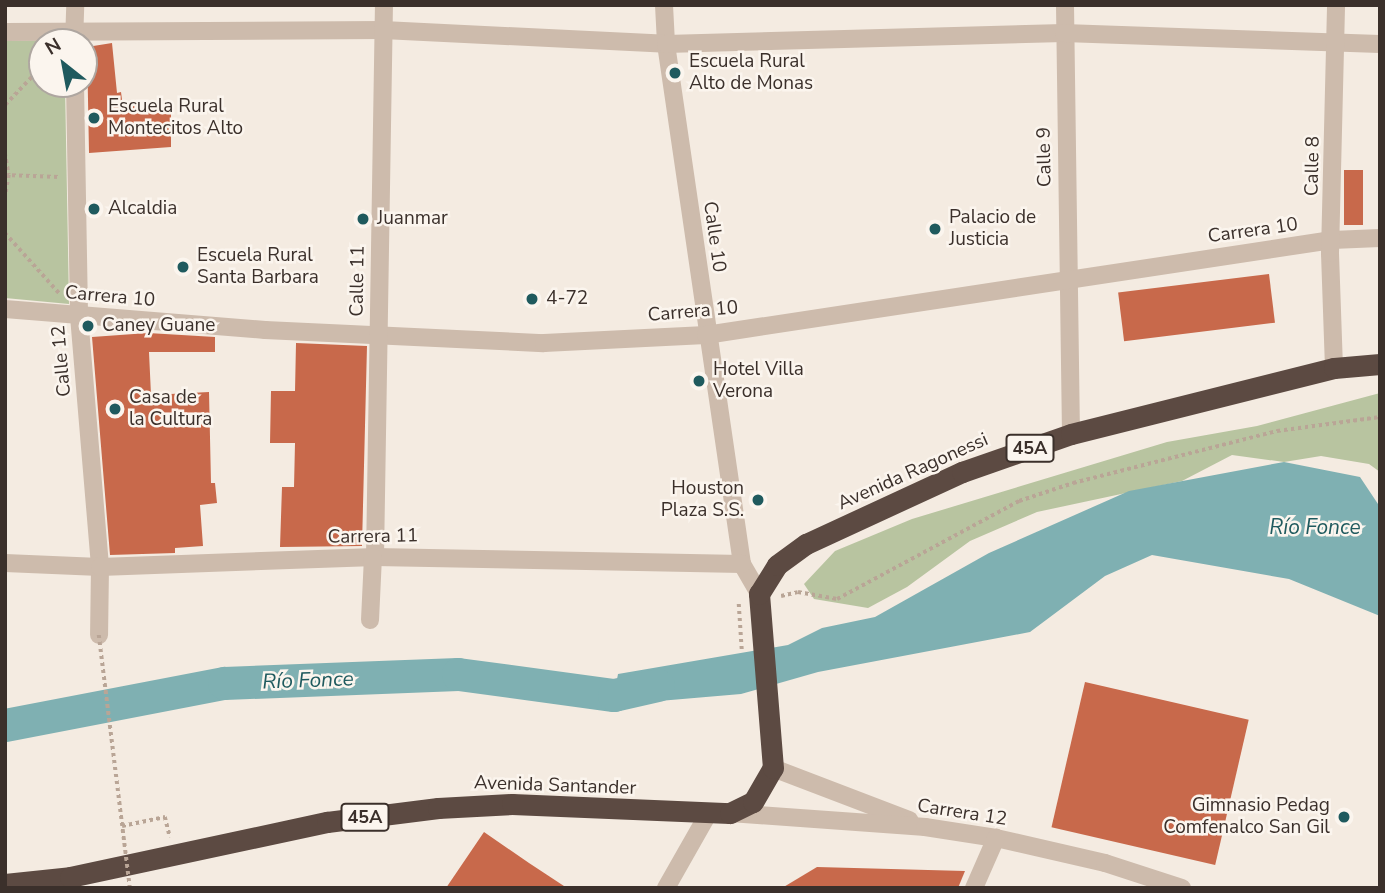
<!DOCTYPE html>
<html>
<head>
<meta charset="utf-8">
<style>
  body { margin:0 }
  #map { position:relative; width:1385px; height:893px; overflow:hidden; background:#f4ebe1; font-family:"Nunito Sans",sans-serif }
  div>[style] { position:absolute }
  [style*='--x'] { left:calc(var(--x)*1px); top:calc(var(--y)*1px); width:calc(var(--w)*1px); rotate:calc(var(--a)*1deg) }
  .green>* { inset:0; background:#b8c4a0 }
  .water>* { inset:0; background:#7fb0b2 }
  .river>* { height:33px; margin:-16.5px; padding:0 16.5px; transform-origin:16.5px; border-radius:16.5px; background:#7fb0b2 }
  .building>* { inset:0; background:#c8694b; transform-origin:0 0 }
  .path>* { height:3.5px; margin-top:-1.75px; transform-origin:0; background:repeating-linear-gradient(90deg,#b9a596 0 3.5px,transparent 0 7px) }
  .minor>* { height:18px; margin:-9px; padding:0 9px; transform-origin:9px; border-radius:9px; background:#cdbbac }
  .highway>* { height:21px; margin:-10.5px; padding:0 10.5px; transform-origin:10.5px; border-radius:10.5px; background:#5c4a42 }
  .path-bridge>* { height:3.5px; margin-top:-1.75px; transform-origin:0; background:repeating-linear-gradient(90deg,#b9a596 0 3.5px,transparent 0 7px) }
  .dots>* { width:19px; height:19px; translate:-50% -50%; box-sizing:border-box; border:4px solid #fbf5ee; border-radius:50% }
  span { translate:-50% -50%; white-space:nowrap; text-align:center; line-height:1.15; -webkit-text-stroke:5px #fbf5ee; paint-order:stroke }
  .shield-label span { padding:2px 5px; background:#fbf5ee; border:2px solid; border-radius:5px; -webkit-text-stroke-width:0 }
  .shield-label { font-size:18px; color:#3b302b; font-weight:700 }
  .poi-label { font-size:19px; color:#3b302b }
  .left { translate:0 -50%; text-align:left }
  .right { translate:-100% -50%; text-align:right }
  .street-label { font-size:19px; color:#3b302b }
  .water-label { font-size:21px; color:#1f5a5e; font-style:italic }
  .frame { position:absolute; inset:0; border:7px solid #3b302b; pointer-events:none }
  .north { position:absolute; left:28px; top:28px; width:70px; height:70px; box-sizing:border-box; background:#fbf5ee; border:2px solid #aea6a0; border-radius:50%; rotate:329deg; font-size:19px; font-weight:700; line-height:28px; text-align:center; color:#3b302b }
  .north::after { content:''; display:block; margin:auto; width:24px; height:32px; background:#1f5a5e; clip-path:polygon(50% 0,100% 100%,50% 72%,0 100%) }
</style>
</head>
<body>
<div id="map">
  <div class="green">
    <i style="clip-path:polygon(64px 40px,42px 42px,42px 84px,65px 84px,69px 304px,5px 298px,5px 41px)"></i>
    <i style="clip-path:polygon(1380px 393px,1380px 472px,1369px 464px,1321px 456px,1284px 462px,1232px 455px,1182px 481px,1037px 512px,970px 541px,907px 587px,868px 608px,814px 599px,804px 584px,835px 551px,912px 519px,1167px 442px,1257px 426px)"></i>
  </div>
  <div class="water">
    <i style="clip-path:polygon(1284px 462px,1360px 477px,1380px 507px,1380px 616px,1289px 579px,1152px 555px,1105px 576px,1030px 632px,818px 672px,741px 694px,624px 704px,614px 695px,618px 674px,788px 645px,822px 628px,875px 617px,989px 553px,1129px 491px)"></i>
  </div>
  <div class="river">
    <i style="--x:5;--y:725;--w:223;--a:-10.9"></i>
    <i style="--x:224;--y:683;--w:234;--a:-2.2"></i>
    <i style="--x:458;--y:674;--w:157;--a:7.7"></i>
    <i style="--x:614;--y:695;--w:45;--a:-12.8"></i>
  </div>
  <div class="building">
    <i style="clip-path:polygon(112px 43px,117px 93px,121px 92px,123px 107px,171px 103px,171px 147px,89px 153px,87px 47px)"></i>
    <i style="left:1344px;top:170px;width:19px;height:55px"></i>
    <i style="left:1269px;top:274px;width:49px;height:152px;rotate:83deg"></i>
    <i style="clip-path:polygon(148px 333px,215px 337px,215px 352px,149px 352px,151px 395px,209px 392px,211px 483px,215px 483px,217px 503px,200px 505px,203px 546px,175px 548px,175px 553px,110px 555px,92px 337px)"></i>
    <i style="clip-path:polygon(296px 343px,367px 346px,362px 546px,280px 547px,282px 487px,294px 487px,295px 443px,270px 443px,271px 391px,295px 391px)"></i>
    <i style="left:1085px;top:682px;width:168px;height:149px;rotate:13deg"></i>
    <i style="clip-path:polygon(484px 832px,529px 863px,567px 888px,446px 888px)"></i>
    <i style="clip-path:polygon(817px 867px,965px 871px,958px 888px,782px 888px)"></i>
  </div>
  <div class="path">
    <i style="--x:5;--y:105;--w:54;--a:-46.5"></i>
    <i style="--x:5;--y:153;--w:22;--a:80"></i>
    <i style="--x:9;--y:175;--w:23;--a:100"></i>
    <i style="--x:5;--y:175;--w:54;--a:2.1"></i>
    <i style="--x:5;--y:233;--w:82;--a:48"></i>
    <i style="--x:781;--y:596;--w:17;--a:-13"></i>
    <i style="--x:798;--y:592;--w:40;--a:10"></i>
    <i style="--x:837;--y:599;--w:207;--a:-28.3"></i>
    <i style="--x:1019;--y:501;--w:57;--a:-18.4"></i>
    <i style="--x:1073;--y:483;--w:211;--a:-14.3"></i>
    <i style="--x:1277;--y:431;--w:104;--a:-7.7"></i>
    <i style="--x:739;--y:604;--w:46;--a:86.3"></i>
    <i style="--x:122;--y:826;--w:44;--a:-11.8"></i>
    <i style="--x:165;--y:817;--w:21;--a:76"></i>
  </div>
  <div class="minor">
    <i style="--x:664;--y:5;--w:39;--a:87"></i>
    <i style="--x:666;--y:44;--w:526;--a:81.68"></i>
    <i style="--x:742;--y:564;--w:34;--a:60"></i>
    <i style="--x:1065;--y:5;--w:429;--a:89.2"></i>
    <i style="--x:5;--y:32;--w:378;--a:-0.3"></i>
    <i style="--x:383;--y:30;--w:283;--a:2.8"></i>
    <i style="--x:666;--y:44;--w:398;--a:-1.6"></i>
    <i style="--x:1064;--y:33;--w:316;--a:2"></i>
    <i style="--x:74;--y:42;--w:37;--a:-88"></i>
    <i style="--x:75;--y:84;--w:232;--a:89"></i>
    <i style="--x:79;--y:316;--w:252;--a:85.2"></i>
    <i style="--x:100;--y:567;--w:68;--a:90.8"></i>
    <i style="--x:5;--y:309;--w:261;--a:4.6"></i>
    <i style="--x:265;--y:330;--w:279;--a:2.7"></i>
    <i style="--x:544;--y:343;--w:162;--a:-2.8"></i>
    <i style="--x:706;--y:335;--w:633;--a:-8.63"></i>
    <i style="--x:1332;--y:240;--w:48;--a:-2.4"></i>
    <i style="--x:1334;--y:368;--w:115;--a:-92"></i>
    <i style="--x:1330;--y:253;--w:248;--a:-88.6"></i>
    <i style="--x:375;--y:557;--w:552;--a:-89.07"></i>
    <i style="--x:5;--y:563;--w:95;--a:2.4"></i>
    <i style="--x:100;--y:567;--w:275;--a:-2.1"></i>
    <i style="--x:375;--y:557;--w:367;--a:1.1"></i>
    <i style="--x:370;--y:620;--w:63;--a:-87.3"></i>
    <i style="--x:773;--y:768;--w:146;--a:20.9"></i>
    <i style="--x:730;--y:813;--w:196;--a:4.1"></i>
    <i style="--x:925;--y:827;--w:72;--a:8.8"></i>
    <i style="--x:996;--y:838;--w:112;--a:12.9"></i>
    <i style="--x:1105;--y:863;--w:81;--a:18"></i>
    <i style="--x:666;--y:888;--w:85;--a:-60.4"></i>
    <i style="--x:974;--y:888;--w:55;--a:-66.3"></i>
  </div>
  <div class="highway">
    <i style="--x:5;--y:884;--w:65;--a:-6.1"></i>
    <i style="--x:70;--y:877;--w:263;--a:-12.1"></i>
    <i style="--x:327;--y:822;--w:112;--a:-7.2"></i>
    <i style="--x:438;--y:808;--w:74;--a:-3.1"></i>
    <i style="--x:512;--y:804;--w:218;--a:2.4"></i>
    <i style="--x:730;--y:813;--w:25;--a:-26"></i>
    <i style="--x:753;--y:802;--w:39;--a:-60"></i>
    <i style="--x:773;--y:768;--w:175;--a:-94.6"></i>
    <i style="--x:759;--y:594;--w:34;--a:-58"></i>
    <i style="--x:777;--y:565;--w:36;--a:-36"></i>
    <i style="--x:806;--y:544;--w:172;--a:-24.8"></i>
    <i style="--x:962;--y:472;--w:115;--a:-19.2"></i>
    <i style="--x:1071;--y:434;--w:271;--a:-14.1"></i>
    <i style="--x:1334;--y:368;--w:46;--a:-5"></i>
  </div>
  <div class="path-bridge">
    <i style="--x:99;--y:635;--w:255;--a:83"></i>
  </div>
  <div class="dots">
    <i style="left:675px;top:73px;background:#1f5a5e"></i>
    <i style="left:94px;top:118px;background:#1f5a5e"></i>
    <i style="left:94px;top:209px;background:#1f5a5e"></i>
    <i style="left:363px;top:219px;background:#1f5a5e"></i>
    <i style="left:935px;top:229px;background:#1f5a5e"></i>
    <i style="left:183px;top:267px;background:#1f5a5e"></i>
    <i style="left:532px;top:299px;background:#1f5a5e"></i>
    <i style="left:88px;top:326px;background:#1f5a5e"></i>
    <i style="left:699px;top:381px;background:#1f5a5e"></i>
    <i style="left:115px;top:409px;background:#1f5a5e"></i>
    <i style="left:758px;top:500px;background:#1f5a5e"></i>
    <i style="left:1344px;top:817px;background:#1f5a5e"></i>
  </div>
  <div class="shield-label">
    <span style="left:1030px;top:448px">45A</span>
    <span style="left:365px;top:817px">45A</span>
  </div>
  <div class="poi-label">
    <span class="left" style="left:689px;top:73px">Escuela Rural<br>Alto de Monas</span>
    <span class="left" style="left:108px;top:118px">Escuela Rural<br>Montecitos Alto</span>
    <span class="left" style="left:108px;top:209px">Alcaldia</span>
    <span class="left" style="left:949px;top:229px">Palacio de<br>Justicia</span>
    <span class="left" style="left:377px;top:219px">Juanmar</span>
    <span class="left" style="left:197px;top:267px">Escuela Rural<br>Santa Barbara</span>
    <span class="left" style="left:546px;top:299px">4-72</span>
    <span class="left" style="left:102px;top:326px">Caney Guane</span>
    <span class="left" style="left:713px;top:381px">Hotel Villa<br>Verona</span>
    <span class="left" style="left:129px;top:409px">Casa de<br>la Cultura</span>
    <span class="right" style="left:744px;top:500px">Houston<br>Plaza S.S.</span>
    <span class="right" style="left:1330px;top:817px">Gimnasio Pedag<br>Comfenalco San Gil</span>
  </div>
  <div class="street-label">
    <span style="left:1045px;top:157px;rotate:-91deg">Calle 9</span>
    <span style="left:1313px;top:166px;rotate:-89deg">Calle 8</span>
    <span style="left:1253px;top:231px;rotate:-8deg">Carrera 10</span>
    <span style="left:714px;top:237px;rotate:82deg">Calle 10</span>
    <span style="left:358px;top:281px;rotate:-89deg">Calle 11</span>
    <span style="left:110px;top:297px;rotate:5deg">Carrera 10</span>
    <span style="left:693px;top:312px;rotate:-5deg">Carrera 10</span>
    <span style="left:62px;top:361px;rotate:-95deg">Calle 12</span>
    <span style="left:913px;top:472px;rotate:-24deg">Avenida Ragonessi</span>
    <span style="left:373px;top:537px;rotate:-1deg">Carrera 11</span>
    <span style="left:555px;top:786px;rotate:2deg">Avenida Santander</span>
    <span style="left:962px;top:813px;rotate:9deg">Carrera 12</span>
  </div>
  <div class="water-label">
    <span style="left:1315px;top:527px">Río Fonce</span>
    <span style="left:308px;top:680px;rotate:-2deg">Río Fonce</span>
  </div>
  <div class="frame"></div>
  <div class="north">N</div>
</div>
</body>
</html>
